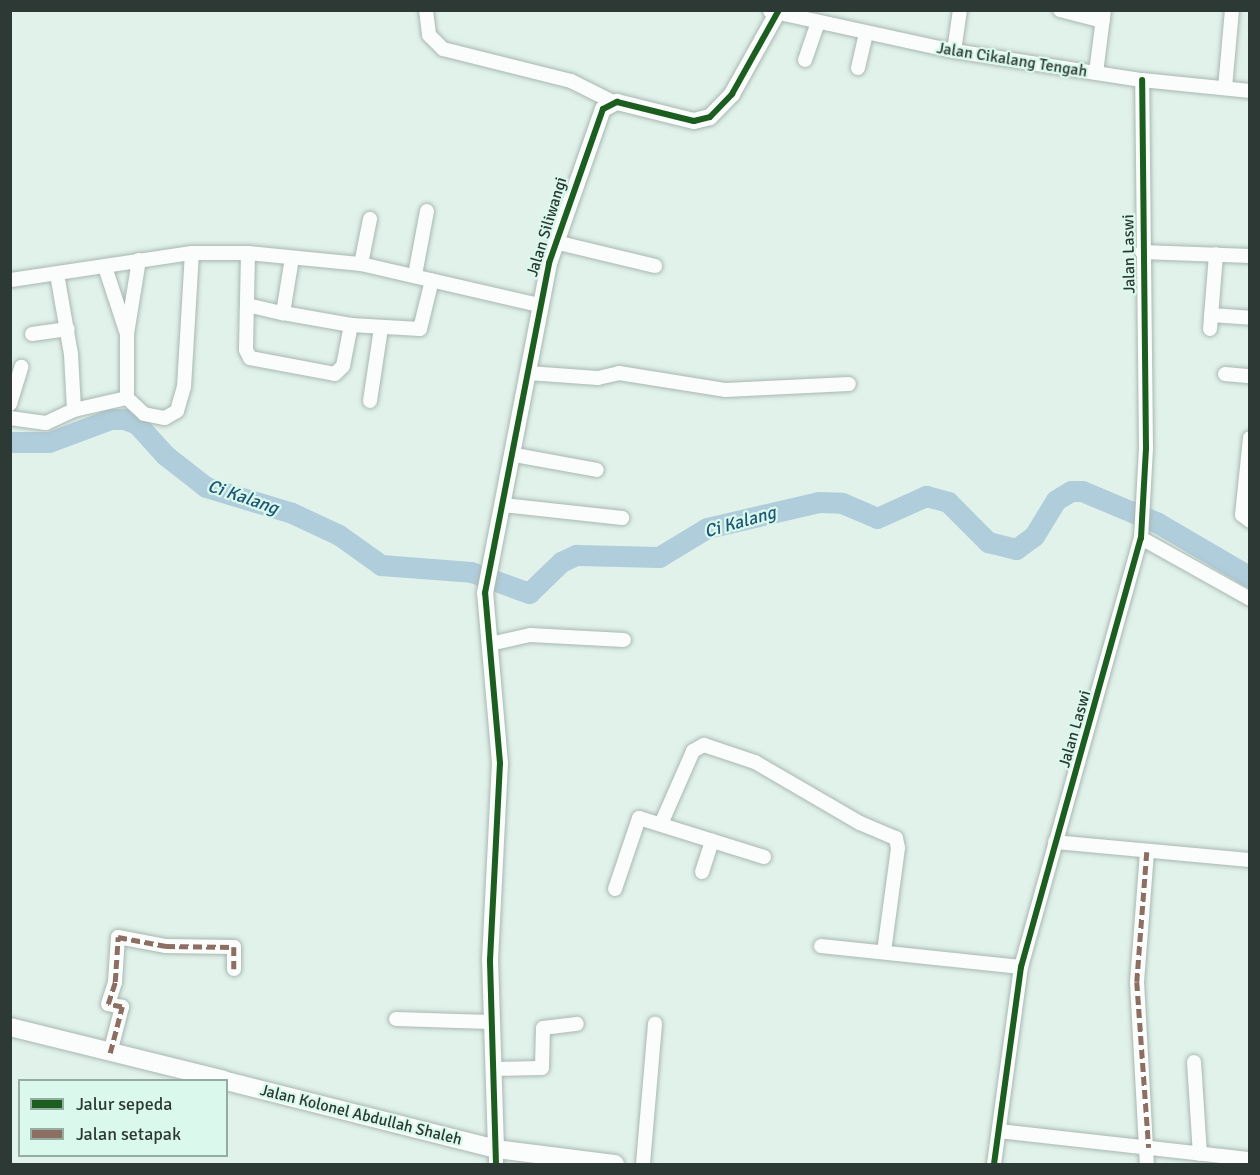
<!DOCTYPE html>
<html>
<head>
<meta charset="utf-8">
<style>
  body { margin:0 }
  #map { position:relative; width:1260px; height:1175px; overflow:hidden; background:#e1f2eb; font-family:Signika,sans-serif }
  div>[style] { position:absolute }
  [style*='--x'] { left:calc(var(--x)*1px); top:calc(var(--y)*1px); width:calc(var(--w)*1px); rotate:calc(var(--a)*1deg) }
  .river>* { height:21px; margin:-10.5px; padding:0 10.5px; transform-origin:10.5px; border-radius:10.5px; background:#b0cddb }
  .roads { filter:drop-shadow(0 0 2px #a9b7b1) drop-shadow(0 0 2px #a9b7b1) }
  .minor>* { height:14px; margin:-7px; padding:0 7px; transform-origin:7px; border-radius:7px; background:#fafdfc }
  .tertiary>* { height:16px; margin:-8px; padding:0 8px; transform-origin:8px; border-radius:8px; background:#fafdfc }
  .secondary>* { height:18px; margin:-9px; padding:0 9px; transform-origin:9px; border-radius:9px; background:#fafdfc }
  .quiet>* { height:4.5px; margin-top:-2.25px; transform-origin:0; background:repeating-linear-gradient(90deg,#8d6e63 0 9px,transparent 0 13.5px) }
  .cycleway>* { height:6px; margin:-3px; padding:0 3px; transform-origin:3px; border-radius:3px; background:#1b5e20 }
  span { translate:-50% -50%; white-space:nowrap; text-align:center; line-height:1.15; -webkit-text-stroke:4.5px #daf9ec; paint-order:stroke }
  .street-label { font-size:16px; color:#2d3934 }
  .water-label { font-size:18px; color:#1d5676; font-style:italic }
  .frame { position:absolute; inset:0; border:12px solid #2d3934; pointer-events:none }
  .legend { position:absolute; left:18px; top:1079px; width:210px; height:78px; box-sizing:border-box; background:#daf9ec; border:2px solid #95aca2; margin:0; padding:8px 10px; list-style:none; font-size:18px; color:#2d3934 }
  .legend li { display:flex; align-items:center; gap:12px; height:30px }
  .legend b { width:30px; border:2px solid #95aca2 }
</style>
</head>
<body>
<div id="map">
  <div class="river">
    <i style="--x:10;--y:442;--w:39;--a:0"></i>
    <i style="--x:49;--y:442;--w:66;--a:-20.4"></i>
    <i style="--x:111;--y:419;--w:13;--a:0"></i>
    <i style="--x:124;--y:419;--w:14;--a:21"></i>
    <i style="--x:137;--y:424;--w:42;--a:47.9"></i>
    <i style="--x:165;--y:455;--w:52;--a:38"></i>
    <i style="--x:206;--y:487;--w:90;--a:16.8"></i>
    <i style="--x:292;--y:513;--w:52;--a:25.1"></i>
    <i style="--x:339;--y:535;--w:52;--a:35.5"></i>
    <i style="--x:381;--y:565;--w:90;--a:4.4"></i>
    <i style="--x:471;--y:572;--w:62;--a:19.9"></i>
    <i style="--x:529;--y:593;--w:45;--a:-44.1"></i>
    <i style="--x:561;--y:562;--w:17;--a:-25"></i>
    <i style="--x:576;--y:555;--w:83;--a:1.4"></i>
    <i style="--x:659;--y:557;--w:56;--a:-31.1"></i>
    <i style="--x:707;--y:528;--w:115;--a:-13.1"></i>
    <i style="--x:819;--y:502;--w:23;--a:2"></i>
    <i style="--x:842;--y:503;--w:38;--a:23"></i>
    <i style="--x:877;--y:518;--w:54;--a:-24.2"></i>
    <i style="--x:926;--y:496;--w:23;--a:15"></i>
    <i style="--x:948;--y:502;--w:57;--a:45"></i>
    <i style="--x:988;--y:542;--w:29;--a:14"></i>
    <i style="--x:1016;--y:549;--w:22;--a:-36"></i>
    <i style="--x:1034;--y:536;--w:42;--a:-58.6"></i>
    <i style="--x:1056;--y:500;--w:17;--a:-31"></i>
    <i style="--x:1071;--y:491;--w:11;--a:0"></i>
    <i style="--x:1082;--y:491;--w:82;--a:22.8"></i>
    <i style="--x:1158;--y:523;--w:107;--a:30.4"></i>
  </div>
  <div class="roads">
    <div class="minor">
      <i style="--x:426;--y:10;--w:25;--a:83"></i>
      <i style="--x:429;--y:35;--w:20;--a:45"></i>
      <i style="--x:443;--y:49;--w:132;--a:14"></i>
      <i style="--x:571;--y:81;--w:47;--a:26.6"></i>
      <i style="--x:1060;--y:10;--w:44;--a:14.3"></i>
      <i style="--x:770;--y:11;--w:188;--a:12.3"></i>
      <i style="--x:954;--y:51;--w:190;--a:8.8"></i>
      <i style="--x:1142;--y:80;--w:109;--a:5.8"></i>
      <i style="--x:954;--y:51;--w:41;--a:-81.7"></i>
      <i style="--x:805;--y:60;--w:39;--a:-71"></i>
      <i style="--x:858;--y:68;--w:35;--a:-77"></i>
      <i style="--x:1096;--y:73;--w:64;--a:-82.8"></i>
      <i style="--x:1225;--y:88;--w:78;--a:-84.9"></i>
      <i style="--x:555;--y:242;--w:103;--a:13.5"></i>
      <i style="--x:1142;--y:252;--w:108;--a:2.1"></i>
      <i style="--x:248;--y:253;--w:97;--a:91.2"></i>
      <i style="--x:246;--y:350;--w:9;--a:63"></i>
      <i style="--x:250;--y:358;--w:86;--a:10.7"></i>
      <i style="--x:335;--y:374;--w:11;--a:-45"></i>
      <i style="--x:343;--y:366;--w:42;--a:-79"></i>
      <i style="--x:292;--y:258;--w:56;--a:99.3"></i>
      <i style="--x:283;--y:313;--w:69;--a:10"></i>
      <i style="--x:351;--y:325;--w:69;--a:3.3"></i>
      <i style="--x:420;--y:329;--w:50;--a:-76.2"></i>
      <i style="--x:361;--y:264;--w:46;--a:-78.7"></i>
      <i style="--x:105;--y:267;--w:71;--a:71.8"></i>
      <i style="--x:57;--y:274;--w:81;--a:80.1"></i>
      <i style="--x:71;--y:354;--w:56;--a:86.9"></i>
      <i style="--x:74;--y:410;--w:54;--a:-12.8"></i>
      <i style="--x:127;--y:398;--w:23;--a:43"></i>
      <i style="--x:144;--y:414;--w:21;--a:11"></i>
      <i style="--x:165;--y:418;--w:14;--a:-30"></i>
      <i style="--x:177;--y:411;--w:25;--a:-74"></i>
      <i style="--x:184;--y:387;--w:134;--a:-86.6"></i>
      <i style="--x:415;--y:275;--w:65;--a:-79.4"></i>
      <i style="--x:11;--y:280;--w:183;--a:-8.5"></i>
      <i style="--x:192;--y:253;--w:56;--a:0"></i>
      <i style="--x:248;--y:253;--w:114;--a:5.6"></i>
      <i style="--x:361;--y:264;--w:183;--a:13"></i>
      <i style="--x:247;--y:305;--w:37;--a:13"></i>
      <i style="--x:1211;--y:315;--w:39;--a:4"></i>
      <i style="--x:1210;--y:329;--w:75;--a:-85.4"></i>
      <i style="--x:32;--y:334;--w:36;--a:-8"></i>
      <i style="--x:528;--y:373;--w:70;--a:4.1"></i>
      <i style="--x:598;--y:378;--w:22;--a:-13"></i>
      <i style="--x:619;--y:373;--w:107;--a:9.1"></i>
      <i style="--x:725;--y:390;--w:124;--a:-2.8"></i>
      <i style="--x:1225;--y:374;--w:25;--a:5"></i>
      <i style="--x:127;--y:398;--w:64;--a:-90"></i>
      <i style="--x:127;--y:334;--w:75;--a:-80.8"></i>
      <i style="--x:370;--y:401;--w:74;--a:-81.4"></i>
      <i style="--x:10;--y:404;--w:39;--a:-73"></i>
      <i style="--x:10;--y:418;--w:36;--a:8"></i>
      <i style="--x:46;--y:423;--w:31;--a:-25"></i>
      <i style="--x:1250;--y:438;--w:77;--a:95.9"></i>
      <i style="--x:1242;--y:515;--w:10;--a:37"></i>
      <i style="--x:515;--y:455;--w:83;--a:10.4"></i>
      <i style="--x:503;--y:505;--w:120;--a:6.2"></i>
      <i style="--x:1141;--y:538;--w:125;--a:29.2"></i>
      <i style="--x:490;--y:644;--w:41;--a:-12.7"></i>
      <i style="--x:530;--y:635;--w:94;--a:3"></i>
      <i style="--x:661;--y:824;--w:80;--a:-66.3"></i>
      <i style="--x:693;--y:751;--w:13;--a:-29"></i>
      <i style="--x:704;--y:745;--w:54;--a:18.4"></i>
      <i style="--x:755;--y:762;--w:121;--a:30.2"></i>
      <i style="--x:860;--y:823;--w:39;--a:23"></i>
      <i style="--x:896;--y:838;--w:10;--a:79"></i>
      <i style="--x:898;--y:848;--w:104;--a:97.7"></i>
      <i style="--x:1055;--y:842;--w:196;--a:5.3"></i>
      <i style="--x:1147;--y:852;--w:130;--a:94.4"></i>
      <i style="--x:1137;--y:982;--w:182;--a:86.9"></i>
      <i style="--x:702;--y:872;--w:33;--a:-72"></i>
      <i style="--x:615;--y:889;--w:75;--a:-71.3"></i>
      <i style="--x:639;--y:818;--w:131;--a:17.3"></i>
      <i style="--x:821;--y:946;--w:201;--a:6"></i>
      <i style="--x:396;--y:1019;--w:94;--a:1.8"></i>
      <i style="--x:110;--y:1053;--w:48;--a:-75.4"></i>
      <i style="--x:122;--y:1007;--w:14;--a:-168"></i>
      <i style="--x:108;--y:1004;--w:23;--a:-72"></i>
      <i style="--x:115;--y:982;--w:45;--a:-86.2"></i>
      <i style="--x:118;--y:937;--w:49;--a:10.6"></i>
      <i style="--x:166;--y:946;--w:68;--a:0.8"></i>
      <i style="--x:234;--y:947;--w:22;--a:90"></i>
      <i style="--x:1194;--y:1062;--w:92;--a:86.3"></i>
      <i style="--x:493;--y:1069;--w:49;--a:-1.2"></i>
      <i style="--x:542;--y:1068;--w:40;--a:-88.6"></i>
      <i style="--x:543;--y:1028;--w:34;--a:-7"></i>
      <i style="--x:999;--y:1131;--w:253;--a:6.4"></i>
      <i style="--x:496;--y:1164;--w:15;--a:-90"></i>
      <i style="--x:643;--y:1164;--w:141;--a:-85.1"></i>
      <i style="--x:994;--y:1164;--w:199;--a:-82.2"></i>
      <i style="--x:1021;--y:967;--w:445;--a:-74.4"></i>
      <i style="--x:1141;--y:538;--w:90;--a:-86.8"></i>
      <i style="--x:1146;--y:448;--w:368;--a:-90.6"></i>
    </div>
    <div class="tertiary">
      <i style="--x:496;--y:1149;--w:189;--a:-91.8"></i>
      <i style="--x:490;--y:960;--w:197;--a:-87.1"></i>
      <i style="--x:500;--y:763;--w:171;--a:-95"></i>
      <i style="--x:485;--y:593;--w:336;--a:-79"></i>
      <i style="--x:549;--y:263;--w:163;--a:-70.7"></i>
      <i style="--x:603;--y:109;--w:16;--a:-27"></i>
      <i style="--x:617;--y:102;--w:79;--a:13.9"></i>
      <i style="--x:694;--y:121;--w:16;--a:-14"></i>
      <i style="--x:710;--y:117;--w:32;--a:-46"></i>
      <i style="--x:732;--y:94;--w:96;--a:-60.8"></i>
    </div>
    <div class="secondary">
      <i style="--x:10;--y:1027;--w:220;--a:13.9"></i>
      <i style="--x:226;--y:1081;--w:278;--a:14.1"></i>
      <i style="--x:496;--y:1149;--w:120;--a:7.2"></i>
    </div>
  </div>
  <div class="quiet">
    <i style="--x:1147;--y:852;--w:130;--a:94.4"></i>
    <i style="--x:1137;--y:982;--w:166;--a:85.9"></i>
    <i style="--x:110;--y:1053;--w:48;--a:-75.4"></i>
    <i style="--x:122;--y:1007;--w:14;--a:-168"></i>
    <i style="--x:108;--y:1004;--w:23;--a:-72"></i>
    <i style="--x:115;--y:982;--w:45;--a:-86.2"></i>
    <i style="--x:118;--y:937;--w:49;--a:10.6"></i>
    <i style="--x:166;--y:946;--w:68;--a:0.8"></i>
    <i style="--x:234;--y:947;--w:22;--a:90"></i>
  </div>
  <div class="cycleway">
    <i style="--x:496;--y:1164;--w:204;--a:-91.7"></i>
    <i style="--x:490;--y:960;--w:197;--a:-87.1"></i>
    <i style="--x:500;--y:763;--w:171;--a:-95"></i>
    <i style="--x:485;--y:593;--w:336;--a:-79"></i>
    <i style="--x:549;--y:263;--w:163;--a:-70.7"></i>
    <i style="--x:603;--y:109;--w:16;--a:-27"></i>
    <i style="--x:617;--y:102;--w:79;--a:13.9"></i>
    <i style="--x:694;--y:121;--w:16;--a:-14"></i>
    <i style="--x:710;--y:117;--w:32;--a:-46"></i>
    <i style="--x:732;--y:94;--w:96;--a:-60.8"></i>
    <i style="--x:994;--y:1164;--w:199;--a:-82.2"></i>
    <i style="--x:1021;--y:967;--w:445;--a:-74.4"></i>
    <i style="--x:1141;--y:538;--w:90;--a:-86.8"></i>
    <i style="--x:1146;--y:448;--w:368;--a:-90.6"></i>
  </div>
  <div class="street-label">
    <span style="left:1012px;top:60px;rotate:9deg">Jalan Cikalang Tengah</span>
    <span style="left:547px;top:227px;rotate:-73deg">Jalan Siliwangi</span>
    <span style="left:1129px;top:254px;rotate:-91deg">Jalan Laswi</span>
    <span style="left:1075px;top:729px;rotate:-74deg">Jalan Laswi</span>
    <span style="left:361px;top:1115px;rotate:14deg">Jalan Kolonel Abdullah Shaleh</span>
  </div>
  <div class="water-label">
    <span style="left:243px;top:497px;rotate:19deg">Ci Kalang</span>
    <span style="left:740px;top:522px;rotate:-16deg">Ci Kalang</span>
  </div>
  <div class="frame"></div>
  <ul class="legend">
  <li><b style="height:8px;background:#1b5e20"></b>Jalur sepeda</li>
  <li><b style="height:8px;background:#8d6e63"></b>Jalan setapak</li>
  </ul>
</div>
</body>
</html>
